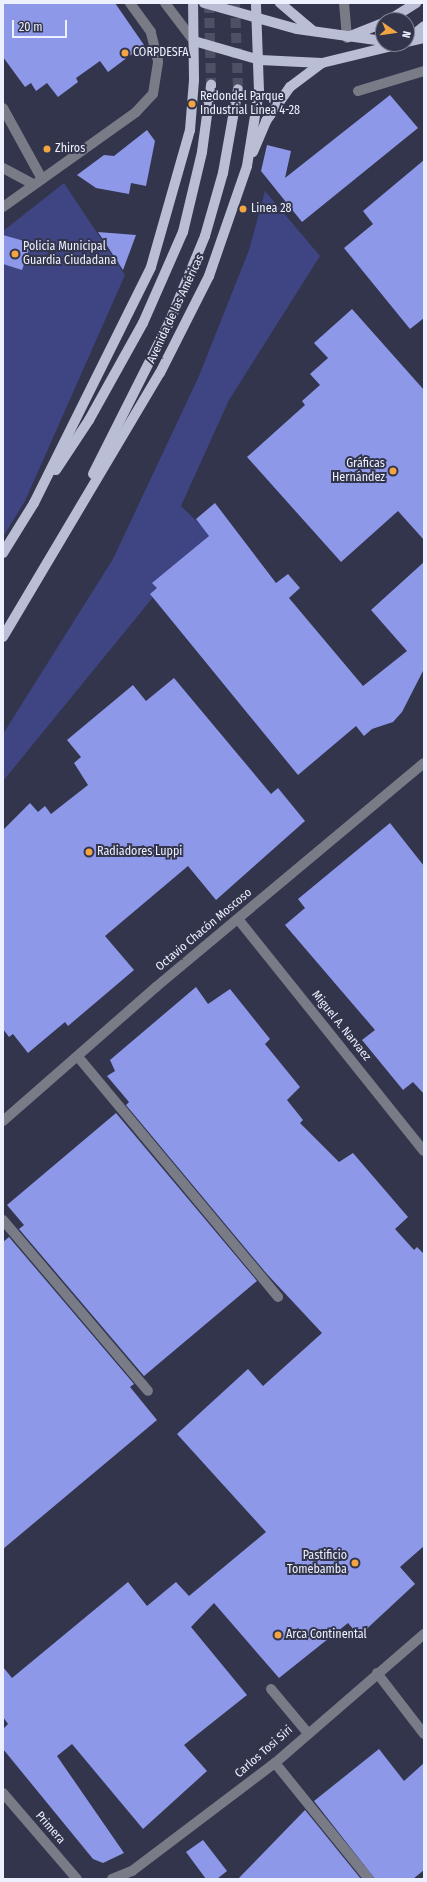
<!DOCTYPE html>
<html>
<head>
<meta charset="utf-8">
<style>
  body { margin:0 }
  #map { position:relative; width:427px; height:1882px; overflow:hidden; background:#32354b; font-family:"Fira Sans Condensed",sans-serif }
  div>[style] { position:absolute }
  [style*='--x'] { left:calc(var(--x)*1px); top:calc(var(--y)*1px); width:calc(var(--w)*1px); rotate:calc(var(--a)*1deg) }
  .green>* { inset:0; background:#3f4482 }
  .building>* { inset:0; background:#8e98e9 }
  .major-tunnel>* { height:10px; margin-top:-5px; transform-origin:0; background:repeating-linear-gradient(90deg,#4e5166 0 10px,transparent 0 15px) }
  .minor>* { height:10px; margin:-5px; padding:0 5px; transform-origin:5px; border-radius:5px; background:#797b86 }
  .major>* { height:10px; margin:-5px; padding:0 5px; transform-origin:5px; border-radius:5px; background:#babed5 }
  .dots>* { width:11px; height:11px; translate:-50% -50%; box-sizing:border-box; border:2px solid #32354b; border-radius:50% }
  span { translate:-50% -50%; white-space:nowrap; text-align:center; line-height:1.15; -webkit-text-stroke:4px #32354b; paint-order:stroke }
  .poi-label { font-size:12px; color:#edf0fe }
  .left { translate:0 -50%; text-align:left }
  .right { translate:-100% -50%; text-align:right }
  .street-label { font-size:12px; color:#edf0fe }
  .frame { position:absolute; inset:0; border:4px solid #edf0fe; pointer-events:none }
  .north { position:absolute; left:375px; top:12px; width:40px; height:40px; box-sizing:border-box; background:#32354b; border:1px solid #7d8093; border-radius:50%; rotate:103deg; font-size:11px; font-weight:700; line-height:16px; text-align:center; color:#edf0fe }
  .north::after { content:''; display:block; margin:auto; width:14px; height:18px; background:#f3a443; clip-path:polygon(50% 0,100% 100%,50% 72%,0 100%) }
  .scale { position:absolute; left:12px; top:20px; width:55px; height:18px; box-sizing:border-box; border:2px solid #edf0fe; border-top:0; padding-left:5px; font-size:12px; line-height:14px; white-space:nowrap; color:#edf0fe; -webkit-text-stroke:3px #32354b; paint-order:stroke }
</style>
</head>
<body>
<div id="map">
  <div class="green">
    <i style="clip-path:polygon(64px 183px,125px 275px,25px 501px,3px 537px,3px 231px)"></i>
    <i style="clip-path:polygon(265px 191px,320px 256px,229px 400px,181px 506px,210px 534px,154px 596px,3px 781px,3px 734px,113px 559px,199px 376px,249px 250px)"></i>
  </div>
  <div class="building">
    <i style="clip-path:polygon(3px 3px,115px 3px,144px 45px,108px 72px,100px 61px,76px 78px,78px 82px,58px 97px,47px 83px,36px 91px,31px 83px,25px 87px,3px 57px)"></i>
    <i style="clip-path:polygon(390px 95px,418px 128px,302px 222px,261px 171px,267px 145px,291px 151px,285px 178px)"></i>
    <i style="clip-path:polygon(147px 130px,155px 141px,146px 186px,131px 183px,129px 194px,96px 188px,77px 175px,104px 155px,114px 156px)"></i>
    <i style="clip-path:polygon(424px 160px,424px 318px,410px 329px,344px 248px,373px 224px,363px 211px)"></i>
    <i style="clip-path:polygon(98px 232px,136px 235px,123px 270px)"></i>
    <i style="clip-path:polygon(3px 235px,31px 243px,22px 270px,3px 264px)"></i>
    <i style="clip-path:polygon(352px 309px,424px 390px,424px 540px,398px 511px,341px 562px,247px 457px,305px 405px,302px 401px,320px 385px,310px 374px,328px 358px,314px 343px)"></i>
    <i style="clip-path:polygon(215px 503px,276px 583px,288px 574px,300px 588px,289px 598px,363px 686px,407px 651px,371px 610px,424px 562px,424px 669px,402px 712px,393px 722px,372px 729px,364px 736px,356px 726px,298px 775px,150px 594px,157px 588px,152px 583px,209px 536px,196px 519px)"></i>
    <i style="clip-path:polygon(174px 678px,271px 794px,278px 788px,305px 821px,216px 900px,188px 866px,105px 936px,134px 970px,68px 1026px,65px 1022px,28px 1053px,13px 1034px,9px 1037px,3px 1029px,3px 830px,30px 803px,38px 812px,45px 806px,51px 814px,88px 785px,74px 763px,81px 757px,67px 740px,133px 685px,146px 701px)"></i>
    <i style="clip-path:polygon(390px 823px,424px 866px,424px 1094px,413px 1082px,403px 1090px,362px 1040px,375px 1030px,285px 925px,305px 908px,298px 899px)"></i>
    <i style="clip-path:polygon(196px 987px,208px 1004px,230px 989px,270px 1039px,265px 1044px,300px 1087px,287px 1100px,303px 1120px,300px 1123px,339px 1162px,353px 1153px,408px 1217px,395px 1229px,414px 1250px,417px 1247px,424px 1254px,424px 1546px,400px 1567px,415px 1584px,359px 1636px,348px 1623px,279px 1678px,214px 1603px,191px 1627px,247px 1695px,184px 1745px,207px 1771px,143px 1829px,72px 1744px,57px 1756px,124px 1853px,103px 1863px,93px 1859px,3px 1749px,3px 1729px,8px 1724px,3px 1717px,3px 1667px,12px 1678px,128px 1582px,147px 1606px,176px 1582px,189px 1596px,266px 1532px,177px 1434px,248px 1369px,263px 1386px,322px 1333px,266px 1273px,126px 1105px,129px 1102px,107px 1076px,115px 1071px,110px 1060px)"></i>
    <i style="clip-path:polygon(116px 1113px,257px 1281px,144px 1376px,19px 1229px,24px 1225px,7px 1205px)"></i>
    <i style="clip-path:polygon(9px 1237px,134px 1384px,130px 1387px,157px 1420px,3px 1549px,3px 1242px)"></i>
    <i style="clip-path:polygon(379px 1749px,404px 1781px,424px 1763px,424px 1870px,413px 1879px,375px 1879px,314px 1801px)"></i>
    <i style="clip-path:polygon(305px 1810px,361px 1879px,238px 1879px)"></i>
    <i style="clip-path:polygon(203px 1840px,227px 1871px,217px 1879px,206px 1879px,186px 1852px)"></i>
  </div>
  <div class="major-tunnel">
    <i style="--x:209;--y:3;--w:82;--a:88.6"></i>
    <i style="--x:235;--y:3;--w:86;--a:88"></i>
  </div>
  <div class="minor">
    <i style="--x:165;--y:3;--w:48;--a:52.7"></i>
    <i style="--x:344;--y:3;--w:35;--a:85"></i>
    <i style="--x:358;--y:91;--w:69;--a:-16.9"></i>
    <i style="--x:3;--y:108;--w:81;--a:61.2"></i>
    <i style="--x:3;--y:168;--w:34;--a:28"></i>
    <i style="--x:3;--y:207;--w:163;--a:-35.5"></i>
    <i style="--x:136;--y:112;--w:25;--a:-47"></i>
    <i style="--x:153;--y:94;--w:33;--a:-81"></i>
    <i style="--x:158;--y:61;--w:30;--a:-104"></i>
    <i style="--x:151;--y:32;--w:36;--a:-126"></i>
    <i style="--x:238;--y:919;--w:297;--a:51.3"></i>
    <i style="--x:79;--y:1058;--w:311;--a:50.2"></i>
    <i style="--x:3;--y:1121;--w:203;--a:-41.2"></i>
    <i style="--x:156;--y:987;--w:349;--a:-39.9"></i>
    <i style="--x:3;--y:1220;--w:224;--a:49.7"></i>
    <i style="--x:377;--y:1673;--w:77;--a:52.4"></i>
    <i style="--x:271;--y:1689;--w:56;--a:50.1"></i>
    <i style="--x:275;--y:1763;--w:149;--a:51"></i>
    <i style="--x:3;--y:1793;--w:113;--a:49.3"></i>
    <i style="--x:112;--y:1879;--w:22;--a:-22"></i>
    <i style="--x:132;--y:1871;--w:179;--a:-37.1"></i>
    <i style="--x:275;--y:1763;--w:197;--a:-40.9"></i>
  </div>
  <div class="major">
    <i style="--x:204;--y:3;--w:97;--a:15.6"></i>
    <i style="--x:297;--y:29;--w:87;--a:7.9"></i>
    <i style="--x:280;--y:3;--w:42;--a:40.2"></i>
    <i style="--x:389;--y:20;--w:32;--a:-32"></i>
    <i style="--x:348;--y:37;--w:38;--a:-22"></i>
    <i style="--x:407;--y:40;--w:22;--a:-39"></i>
    <i style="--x:194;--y:41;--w:69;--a:16.1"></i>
    <i style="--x:260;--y:60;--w:62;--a:2.8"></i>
    <i style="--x:322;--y:63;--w:80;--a:-13.7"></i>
    <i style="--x:407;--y:42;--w:17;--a:-13"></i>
    <i style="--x:253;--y:152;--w:34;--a:-67"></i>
    <i style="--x:266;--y:121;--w:42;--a:-54.8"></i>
    <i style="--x:290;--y:87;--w:40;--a:-37"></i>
    <i style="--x:56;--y:470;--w:60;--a:-56.6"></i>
    <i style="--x:89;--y:420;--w:111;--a:-60.9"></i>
    <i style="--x:143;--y:323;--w:99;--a:-66.3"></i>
    <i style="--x:183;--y:232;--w:82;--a:-76.6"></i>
    <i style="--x:202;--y:152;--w:68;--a:-82.3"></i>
    <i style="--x:93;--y:474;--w:169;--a:-63.3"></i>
    <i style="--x:169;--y:323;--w:94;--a:-67.5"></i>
    <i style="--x:205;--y:236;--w:66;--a:-74.1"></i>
    <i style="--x:223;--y:173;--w:85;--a:-79.9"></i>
    <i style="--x:3;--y:553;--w:59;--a:-58.2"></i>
    <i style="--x:34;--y:503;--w:263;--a:-63.6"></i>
    <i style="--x:151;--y:267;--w:142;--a:-74.1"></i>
    <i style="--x:190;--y:130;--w:50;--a:-85.4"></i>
    <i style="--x:194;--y:80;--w:77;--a:-90.7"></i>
    <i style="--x:3;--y:637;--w:307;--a:-59.3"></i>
    <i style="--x:160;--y:373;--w:109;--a:-63.2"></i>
    <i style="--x:209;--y:276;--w:116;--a:-70.9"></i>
    <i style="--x:247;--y:166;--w:76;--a:-80.9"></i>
    <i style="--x:259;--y:91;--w:88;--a:-92"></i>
  </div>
  <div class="dots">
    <i style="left:125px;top:53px;background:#f3a443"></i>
    <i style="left:192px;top:104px;background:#f3a443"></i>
    <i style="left:47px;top:149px;background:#f3a443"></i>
    <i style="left:243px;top:209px;background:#f3a443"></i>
    <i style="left:15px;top:254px;background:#f3a443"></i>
    <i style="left:393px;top:471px;background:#f3a443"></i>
    <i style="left:89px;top:852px;background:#f3a443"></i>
    <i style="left:355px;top:1563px;background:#f3a443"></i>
    <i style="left:278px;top:1635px;background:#f3a443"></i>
  </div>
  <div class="poi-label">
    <span class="left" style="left:133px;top:53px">CORPDESFA</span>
    <span class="left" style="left:200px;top:104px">Redondel Parque<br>Industrial Línea 4-28</span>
    <span class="left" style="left:55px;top:149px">Zhiros</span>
    <span class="left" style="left:251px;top:209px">Linea 28</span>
    <span class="left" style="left:23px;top:254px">Policia Municipal<br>Guardia Ciudadana</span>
    <span class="right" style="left:385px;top:471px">Gráficas<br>Hernández</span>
    <span class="left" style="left:97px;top:852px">Radiadores Luppi</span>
    <span class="right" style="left:347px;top:1563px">Pastificio<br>Tomebamba</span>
    <span class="left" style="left:286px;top:1635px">Arca Continental</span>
  </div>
  <div class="street-label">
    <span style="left:176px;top:309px;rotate:-65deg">Avenida de las Américas</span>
    <span style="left:204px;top:930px;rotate:-40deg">Octavio Chacón Moscoso</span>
    <span style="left:341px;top:1026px;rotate:51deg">Miguel A. Narvaez</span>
    <span style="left:264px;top:1752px;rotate:-41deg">Carlos Tosi Siri</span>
    <span style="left:50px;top:1828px;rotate:49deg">Primera</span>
  </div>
  <div class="frame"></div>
  <div class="north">N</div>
  <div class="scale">20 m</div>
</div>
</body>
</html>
